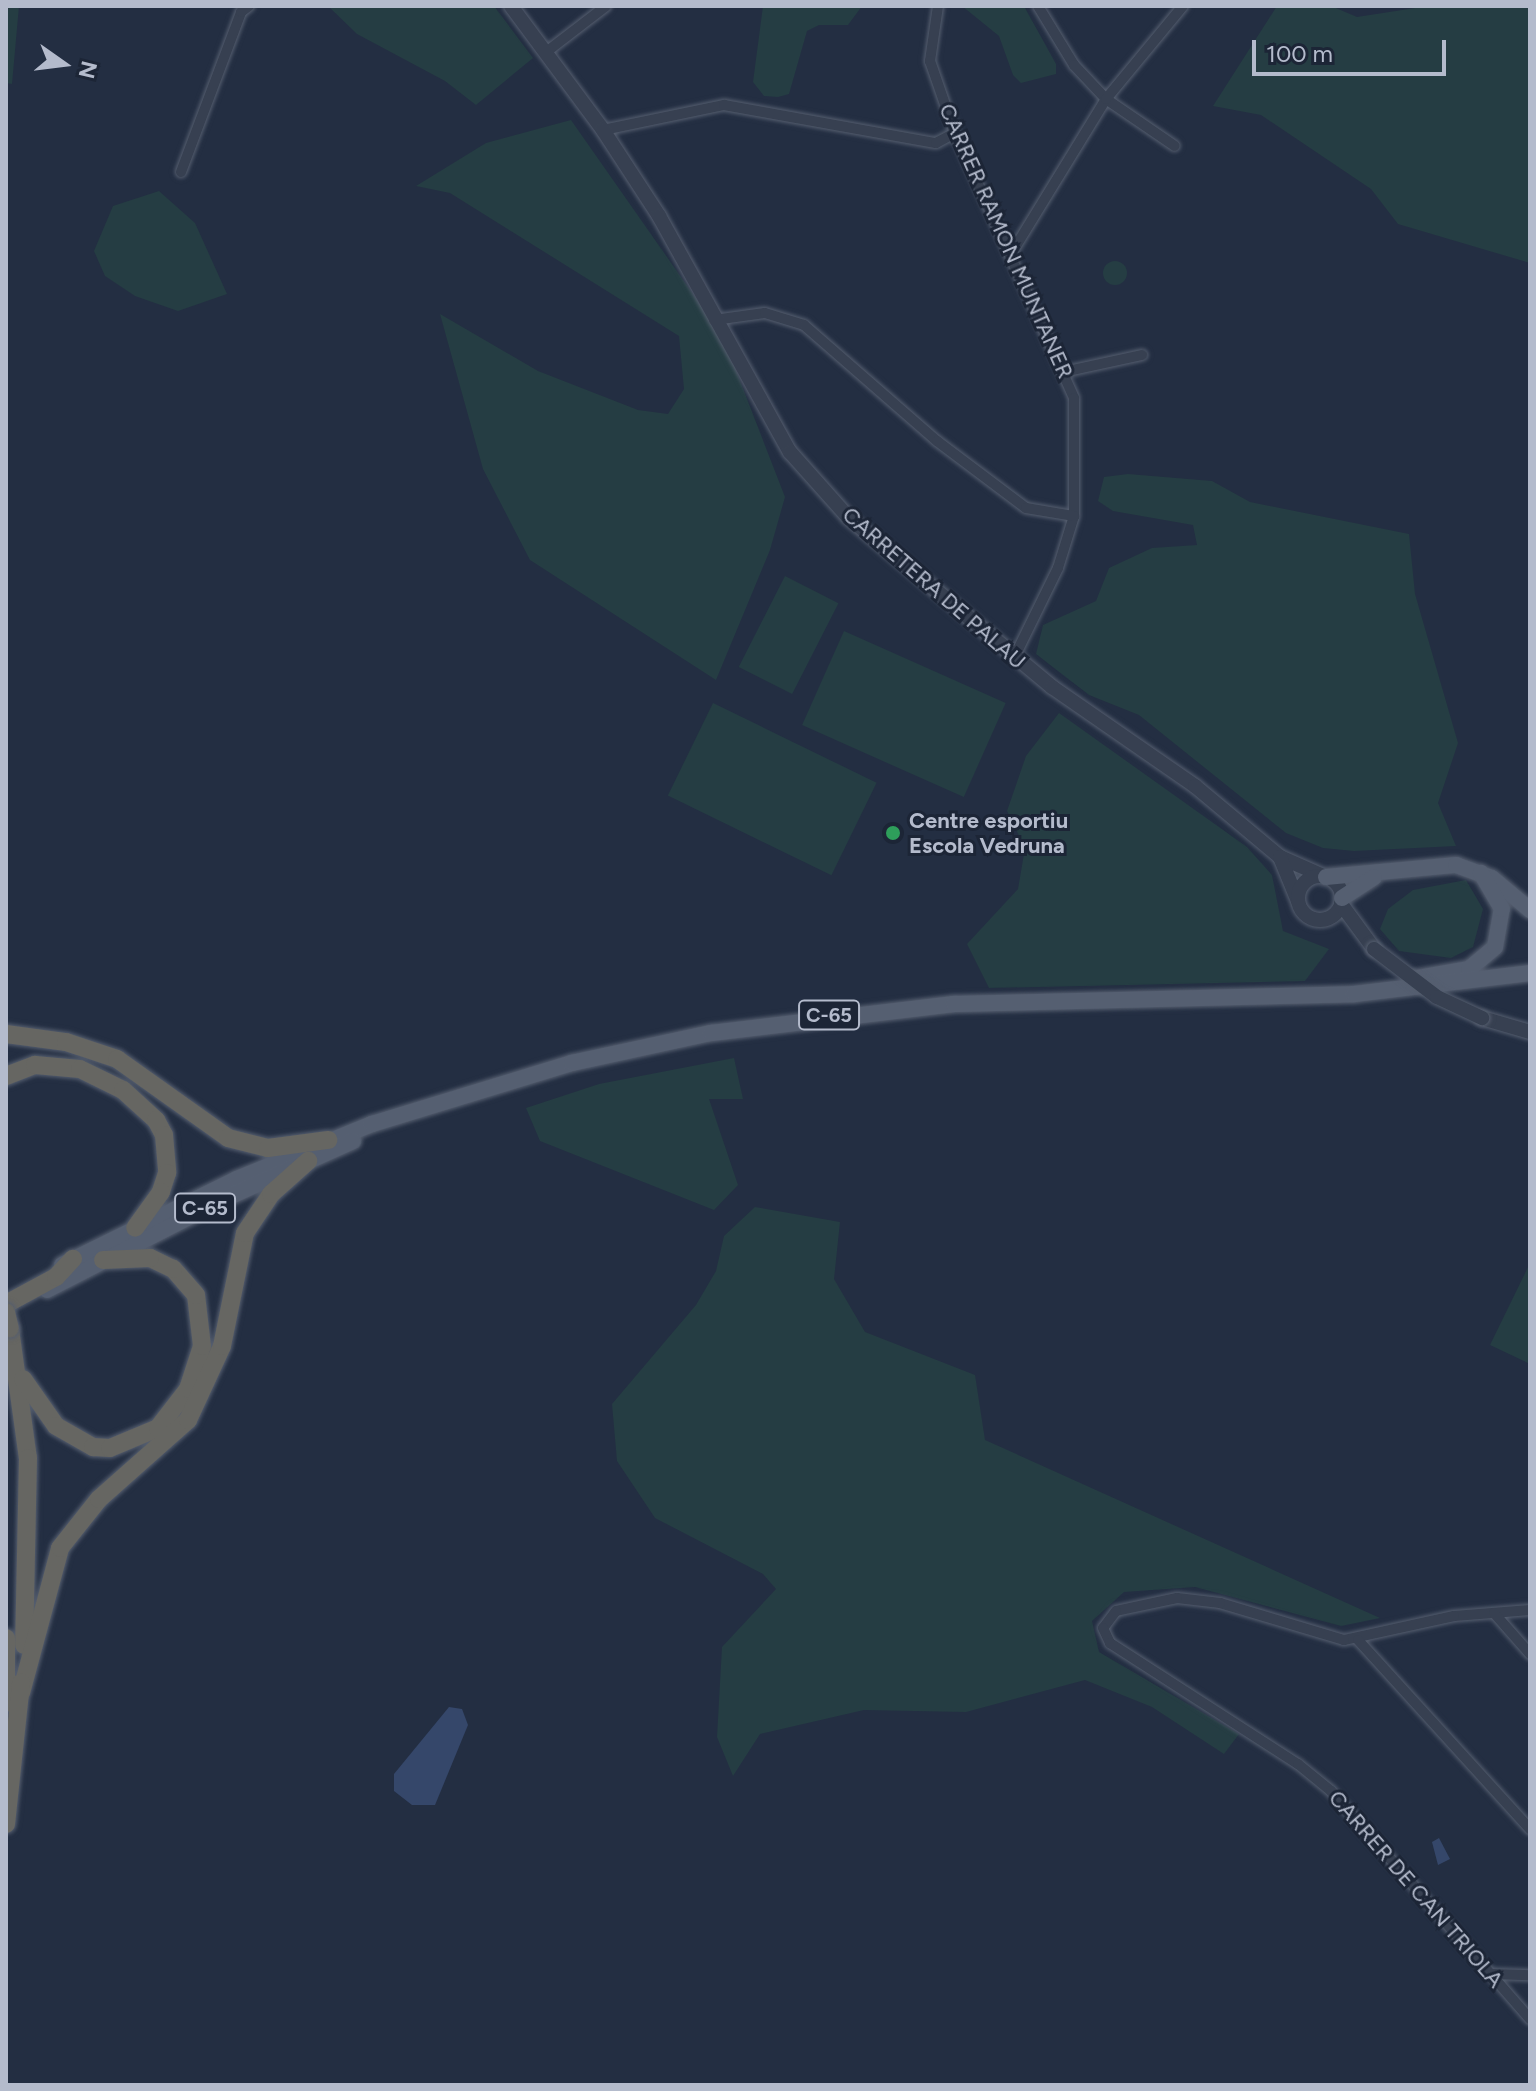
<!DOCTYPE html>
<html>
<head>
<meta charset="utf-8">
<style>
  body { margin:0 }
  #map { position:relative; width:1536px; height:2091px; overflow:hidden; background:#232e42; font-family:Figtree,sans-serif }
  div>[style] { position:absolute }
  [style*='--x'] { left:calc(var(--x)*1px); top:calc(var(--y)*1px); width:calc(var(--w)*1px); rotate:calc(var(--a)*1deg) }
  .green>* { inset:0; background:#253d43; transform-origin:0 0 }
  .round { border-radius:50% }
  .water>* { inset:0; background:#35476a }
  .roads { filter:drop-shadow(0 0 2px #555e6f) drop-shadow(0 0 2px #555e6f) }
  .minor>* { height:10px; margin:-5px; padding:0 5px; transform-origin:5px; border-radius:5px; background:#374051 }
  .tertiary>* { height:14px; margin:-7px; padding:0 7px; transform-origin:7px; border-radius:7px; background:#374051 }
  .tertiary>.ring { margin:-7px; padding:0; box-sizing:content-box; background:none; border:14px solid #374051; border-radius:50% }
  .primary>* { height:16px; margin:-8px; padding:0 8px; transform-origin:8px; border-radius:8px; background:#555f71 }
  .trunk>* { height:18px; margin:-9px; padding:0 9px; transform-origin:9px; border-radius:9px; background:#666662 }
  .bridges { filter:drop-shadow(0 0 2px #555e6f) drop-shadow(0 0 2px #555e6f) }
  .tertiary-bridge>* { height:14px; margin:-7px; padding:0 7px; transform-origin:7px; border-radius:7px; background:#374051 }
  .trunk-bridge>* { height:18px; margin:-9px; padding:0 9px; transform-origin:9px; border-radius:9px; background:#666662 }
  .dots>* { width:22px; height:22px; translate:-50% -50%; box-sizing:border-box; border:4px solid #1c2536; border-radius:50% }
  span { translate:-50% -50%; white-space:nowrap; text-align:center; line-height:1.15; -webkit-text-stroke:6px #1c2536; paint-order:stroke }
  .shield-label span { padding:2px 6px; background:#1c2536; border:2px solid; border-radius:6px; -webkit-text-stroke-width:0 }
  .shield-label { font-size:20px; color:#b4bbcc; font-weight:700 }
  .street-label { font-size:22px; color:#b4bbcc }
  .poi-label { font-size:22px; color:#b4bbcc; font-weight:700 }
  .left { translate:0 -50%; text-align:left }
  .frame { position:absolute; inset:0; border:8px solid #b4bbcc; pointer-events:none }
  .north { position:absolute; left:24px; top:24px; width:80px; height:80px; -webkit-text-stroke:6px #1c2536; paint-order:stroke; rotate:104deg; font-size:22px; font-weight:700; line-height:32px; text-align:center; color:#b4bbcc }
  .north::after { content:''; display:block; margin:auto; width:28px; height:36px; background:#b4bbcc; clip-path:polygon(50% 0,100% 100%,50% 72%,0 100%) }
  .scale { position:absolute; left:1252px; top:40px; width:194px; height:36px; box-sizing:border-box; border:4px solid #b4bbcc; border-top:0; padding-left:10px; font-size:24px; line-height:28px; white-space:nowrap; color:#b4bbcc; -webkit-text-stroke:6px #1c2536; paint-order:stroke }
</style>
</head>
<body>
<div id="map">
  <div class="green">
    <i style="clip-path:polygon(6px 6px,19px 6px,12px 84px,6px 83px)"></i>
    <i style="clip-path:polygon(328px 6px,494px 6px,533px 58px,476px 105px,445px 81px,357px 34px)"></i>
    <i style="clip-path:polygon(763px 6px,862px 6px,848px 25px,819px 25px,807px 31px,789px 94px,778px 97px,764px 96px,753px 82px)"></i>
    <i style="clip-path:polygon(962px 6px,1024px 6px,1056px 64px,1056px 74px,1021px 83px,1013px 75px,999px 36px)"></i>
    <i style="clip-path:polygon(1277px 6px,1331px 6px,1357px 17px,1428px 6px,1530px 6px,1530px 263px,1398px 224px,1371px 189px,1261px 115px,1213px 106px)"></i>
    <i style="clip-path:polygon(571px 120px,723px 337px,785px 497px,770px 550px,716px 680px,530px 560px,483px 469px,440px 314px,538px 371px,638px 410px,668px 414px,684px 389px,679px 336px,450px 193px,416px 186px,486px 143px)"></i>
    <i style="clip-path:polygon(159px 191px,195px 223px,227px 294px,178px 311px,135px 296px,105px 276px,94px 251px,113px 206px)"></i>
    <i class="round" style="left:1103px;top:261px;width:24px;height:24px"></i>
    <i style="clip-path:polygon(1128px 474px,1212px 481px,1250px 502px,1409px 534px,1415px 594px,1458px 743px,1438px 803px,1456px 846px,1354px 851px,1323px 848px,1286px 833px,1139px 715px,1089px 695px,1036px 654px,1043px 625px,1096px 601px,1109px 568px,1152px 548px,1197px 545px,1193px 525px,1113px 511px,1098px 501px,1104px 477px)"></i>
    <i style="left:785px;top:576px;width:60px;height:102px;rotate:27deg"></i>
    <i style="left:844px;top:631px;width:177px;height:103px;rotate:24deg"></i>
    <i style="left:713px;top:703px;width:182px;height:103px;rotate:26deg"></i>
    <i style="clip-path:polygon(1059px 713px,1247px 847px,1272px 875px,1283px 931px,1329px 949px,1305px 981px,989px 988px,967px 944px,1018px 889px,1025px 848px,1007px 811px,1026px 756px)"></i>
    <i style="clip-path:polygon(1466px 880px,1483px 909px,1473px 947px,1451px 958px,1399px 951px,1380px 929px,1388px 909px,1413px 890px)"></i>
    <i style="clip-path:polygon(734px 1058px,743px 1099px,709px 1099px,738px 1185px,714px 1210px,540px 1141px,526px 1108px,599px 1084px)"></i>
    <i style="clip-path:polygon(755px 1207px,840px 1222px,834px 1279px,865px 1332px,975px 1375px,985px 1440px,1380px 1618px,1341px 1626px,1195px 1587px,1124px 1592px,1092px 1621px,1099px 1652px,1239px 1734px,1224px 1754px,1152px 1707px,1085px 1680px,966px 1712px,864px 1710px,760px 1734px,733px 1776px,717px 1737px,722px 1647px,776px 1589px,763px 1574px,655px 1518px,617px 1461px,612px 1404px,696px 1305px,716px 1271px,724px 1236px)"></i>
    <i style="clip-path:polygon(1530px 1263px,1530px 1364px,1490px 1345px)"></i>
  </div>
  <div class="water">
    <i style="clip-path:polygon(449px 1707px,462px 1709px,468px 1725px,435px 1805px,412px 1805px,394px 1791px,394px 1774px)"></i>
    <i style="clip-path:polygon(1439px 1838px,1450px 1859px,1438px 1865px,1432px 1842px)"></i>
  </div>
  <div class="roads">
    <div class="minor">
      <i style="--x:938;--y:6;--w:56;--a:98.3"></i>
      <i style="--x:930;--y:61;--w:76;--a:70.9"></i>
      <i style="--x:955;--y:133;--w:290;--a:65.8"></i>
      <i style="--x:1074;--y:398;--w:118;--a:90"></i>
      <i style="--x:1074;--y:516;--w:54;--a:107.1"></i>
      <i style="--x:1058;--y:568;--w:100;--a:116.1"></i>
      <i style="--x:1038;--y:6;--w:69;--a:58.6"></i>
      <i style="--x:1074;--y:65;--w:47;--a:46.7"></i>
      <i style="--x:1106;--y:99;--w:83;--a:34.3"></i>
      <i style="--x:545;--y:53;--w:77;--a:-37.6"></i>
      <i style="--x:603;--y:130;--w:124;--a:-11.7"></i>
      <i style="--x:724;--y:105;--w:215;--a:10.2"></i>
      <i style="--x:936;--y:143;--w:21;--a:-28"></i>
      <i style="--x:181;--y:172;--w:171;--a:-69.4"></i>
      <i style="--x:241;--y:12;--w:10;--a:-37"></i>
      <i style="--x:1011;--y:254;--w:182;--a:-58.5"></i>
      <i style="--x:1106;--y:99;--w:121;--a:-50.4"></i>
      <i style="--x:714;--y:320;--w:51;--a:-7.8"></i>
      <i style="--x:765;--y:313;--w:41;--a:17.1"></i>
      <i style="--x:804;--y:325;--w:176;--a:41.1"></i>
      <i style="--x:937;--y:441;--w:111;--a:37"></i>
      <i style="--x:1026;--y:508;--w:49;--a:9.5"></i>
      <i style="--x:1063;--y:372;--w:81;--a:-12.1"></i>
      <i style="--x:1530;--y:1610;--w:76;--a:175.5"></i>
      <i style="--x:1454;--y:1616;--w:113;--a:167.7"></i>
      <i style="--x:1344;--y:1640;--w:129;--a:-163.4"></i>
      <i style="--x:1220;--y:1603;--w:43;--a:-173.4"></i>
      <i style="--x:1177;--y:1598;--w:62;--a:168"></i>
      <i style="--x:1116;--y:1611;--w:21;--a:127"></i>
      <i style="--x:1103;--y:1628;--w:17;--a:65"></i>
      <i style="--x:1110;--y:1643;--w:224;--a:32.8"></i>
      <i style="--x:1298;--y:1764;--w:43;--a:39.3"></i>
      <i style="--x:1331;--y:1791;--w:303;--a:48.9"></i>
      <i style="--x:1494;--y:1613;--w:55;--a:48.7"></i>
      <i style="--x:1358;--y:1640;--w:256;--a:47.7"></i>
      <i style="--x:1493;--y:1974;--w:37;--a:2"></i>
    </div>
    <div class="tertiary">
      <i style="--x:511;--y:6;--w:154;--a:53.4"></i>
      <i style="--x:603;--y:130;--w:103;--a:56.9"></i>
      <i style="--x:659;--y:216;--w:270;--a:61"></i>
      <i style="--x:790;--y:452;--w:87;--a:48.3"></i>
      <i style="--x:848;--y:517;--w:266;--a:39.8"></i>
      <i style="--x:1052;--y:687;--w:174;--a:34.7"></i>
      <i style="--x:1195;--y:786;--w:111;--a:39.9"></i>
      <i style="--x:1280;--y:857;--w:47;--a:23.8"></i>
      <i style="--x:1280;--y:857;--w:48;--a:67.8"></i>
      <i class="ring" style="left:1298px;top:876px;width:30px;height:30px"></i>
      <i style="--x:1341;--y:904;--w:56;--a:53.7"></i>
      <i style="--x:1482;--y:1018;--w:50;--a:16.3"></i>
    </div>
    <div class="primary">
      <i style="--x:1326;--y:877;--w:131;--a:-5.3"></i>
      <i style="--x:1456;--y:865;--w:38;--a:20"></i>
      <i style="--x:1492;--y:878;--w:50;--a:40.1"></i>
      <i style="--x:1342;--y:898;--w:38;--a:-33"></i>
      <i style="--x:1412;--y:979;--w:58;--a:-10"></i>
      <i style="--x:1469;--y:969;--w:34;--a:-40"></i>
      <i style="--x:1495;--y:947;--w:39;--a:-80"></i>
      <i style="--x:1502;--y:909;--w:42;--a:-120.3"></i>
      <i style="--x:62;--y:1265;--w:195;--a:-26.2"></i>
      <i style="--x:237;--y:1179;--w:146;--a:-22.2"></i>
      <i style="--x:372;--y:1124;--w:209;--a:-17"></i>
      <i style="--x:572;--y:1063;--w:142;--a:-12.2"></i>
      <i style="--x:711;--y:1033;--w:245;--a:-6.8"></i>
      <i style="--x:954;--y:1004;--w:400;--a:-1.4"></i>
      <i style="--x:1354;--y:994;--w:177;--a:-6.8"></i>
      <i style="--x:47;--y:1290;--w:195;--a:-27.2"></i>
      <i style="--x:220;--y:1201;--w:146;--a:-24.3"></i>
    </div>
    <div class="trunk">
      <i style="--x:6;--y:1034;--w:61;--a:7.6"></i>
      <i style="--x:66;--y:1042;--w:54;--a:18.4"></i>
      <i style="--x:117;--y:1059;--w:136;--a:35.4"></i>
      <i style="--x:228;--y:1138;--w:41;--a:14"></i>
      <i style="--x:268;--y:1148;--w:61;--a:-7.6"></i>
      <i style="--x:6;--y:1076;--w:31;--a:-21"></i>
      <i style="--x:35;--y:1065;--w:45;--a:5.1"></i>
      <i style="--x:80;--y:1069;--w:48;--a:26"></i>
      <i style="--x:123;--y:1090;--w:45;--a:42.3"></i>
      <i style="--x:156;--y:1120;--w:17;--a:62"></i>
      <i style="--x:164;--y:1135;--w:38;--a:85"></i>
      <i style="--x:167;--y:1173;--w:20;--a:108"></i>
      <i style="--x:161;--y:1192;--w:44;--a:125.8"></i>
      <i style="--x:6;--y:1304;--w:57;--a:-28.4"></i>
      <i style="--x:56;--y:1277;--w:25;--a:-47"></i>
      <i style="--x:10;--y:1329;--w:130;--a:82.1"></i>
      <i style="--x:28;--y:1458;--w:187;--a:91.2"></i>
      <i style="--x:23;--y:1379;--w:57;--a:54.9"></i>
      <i style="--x:56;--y:1426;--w:43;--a:29.6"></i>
      <i style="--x:93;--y:1447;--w:17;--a:3"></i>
      <i style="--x:110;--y:1448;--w:52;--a:-22.6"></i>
      <i style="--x:158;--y:1428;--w:49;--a:-52.4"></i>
      <i style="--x:188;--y:1389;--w:45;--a:-72"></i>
      <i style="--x:202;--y:1346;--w:51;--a:-96.7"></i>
      <i style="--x:196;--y:1295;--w:35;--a:-131"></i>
      <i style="--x:173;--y:1269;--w:25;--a:-154"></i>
      <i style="--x:150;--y:1258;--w:47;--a:177.6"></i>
      <i style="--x:6;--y:1638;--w:65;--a:90"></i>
      <i style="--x:21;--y:1693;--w:150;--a:-74.9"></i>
      <i style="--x:60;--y:1548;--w:63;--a:-51.5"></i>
      <i style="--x:99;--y:1499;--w:119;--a:-41.6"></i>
      <i style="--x:188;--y:1420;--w:81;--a:-65.3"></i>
      <i style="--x:222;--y:1346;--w:115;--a:-78.5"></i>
      <i style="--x:245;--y:1233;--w:47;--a:-56.3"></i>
      <i style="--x:271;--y:1194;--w:50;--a:-41.7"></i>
      <i style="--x:6;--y:1824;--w:142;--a:-83.9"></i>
    </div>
  </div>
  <div class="bridges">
    <div class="tertiary-bridge">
      <i style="--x:1374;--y:949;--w:79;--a:37.3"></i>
      <i style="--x:1437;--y:997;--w:50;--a:25"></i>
    </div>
    <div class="trunk-bridge">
      <i style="--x:6;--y:1312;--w:17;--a:77"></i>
    </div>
  </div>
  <div class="dots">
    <i style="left:893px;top:833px;background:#2e9e5b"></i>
  </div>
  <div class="shield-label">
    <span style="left:829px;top:1015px">C-65</span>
    <span style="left:205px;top:1208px">C-65</span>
  </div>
  <div class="street-label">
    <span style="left:1006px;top:241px;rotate:66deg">CARRER RAMON MUNTANER</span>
    <span style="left:934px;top:588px;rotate:41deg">CARRETERA DE PALAU</span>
    <span style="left:1416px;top:1889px;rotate:49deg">CARRER DE CAN TRIOLA</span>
  </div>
  <div class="poi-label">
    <span class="left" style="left:909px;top:833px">Centre esportiu<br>Escola Vedruna</span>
  </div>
  <div class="frame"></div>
  <div class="north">N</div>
  <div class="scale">100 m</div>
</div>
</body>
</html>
